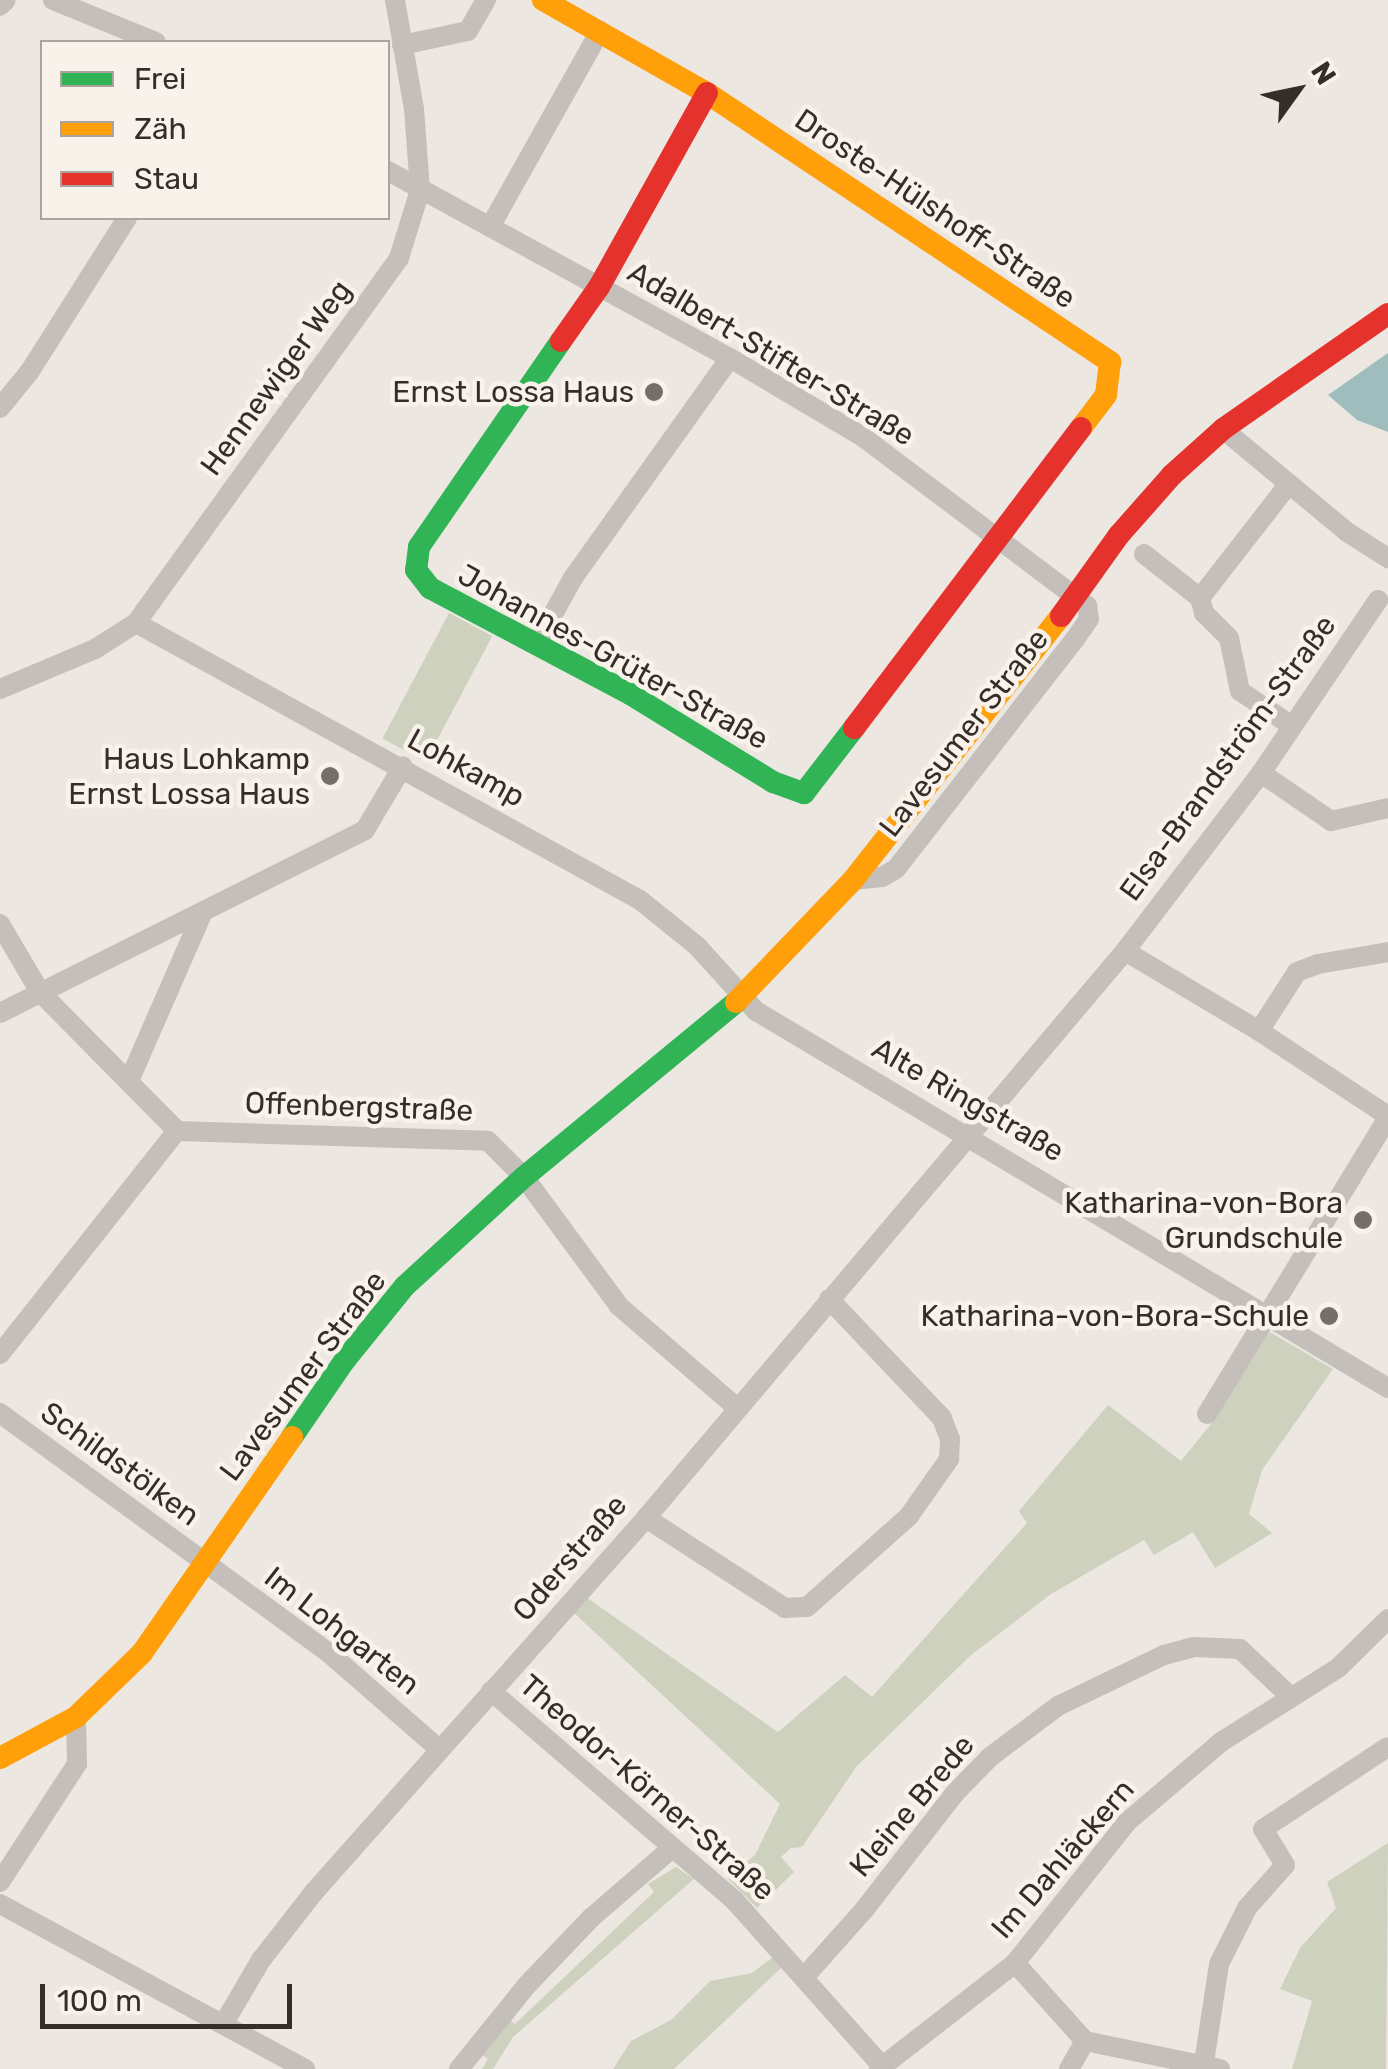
<!DOCTYPE html>
<html>
<head>
<meta charset="utf-8">
<style>
  body { margin:0 }
  #map { position:relative; width:1388px; height:2069px; overflow:hidden; background:#ede7e2; font-family:Rubik,sans-serif }
  div>[style] { position:absolute }
  [style*='--x'] { left:calc(var(--x)*1px); top:calc(var(--y)*1px); width:calc(var(--w)*1px); rotate:calc(var(--a)*1deg) }
  .green>* { inset:0; background:#ced1bd; transform-origin:0 0 }
  .water>* { inset:0; background:#9fbdbc }
  .street>* { height:20px; margin:-10px; padding:0 10px; transform-origin:10px; border-radius:10px; background:#c5bfbb }
  .fast>* { height:22px; margin:-11px; padding:0 11px; transform-origin:11px; border-radius:11px; background:#30b455 }
  .slow>* { height:22px; margin:-11px; padding:0 11px; transform-origin:11px; border-radius:11px; background:#ff9f0a }
  .jam>* { height:22px; margin:-11px; padding:0 11px; transform-origin:11px; border-radius:11px; background:#e5322d }
  .dots>* { width:28px; height:28px; translate:-50% -50%; box-sizing:border-box; border:5px solid #f9f2ea; border-radius:50% }
  span { translate:-50% -50%; white-space:nowrap; text-align:center; line-height:1.15; -webkit-text-stroke:9px #f9f2ea; paint-order:stroke }
  .street-label { font-size:30px; color:#362d29 }
  .poi-label { font-size:30px; color:#362d29 }
  .right { translate:-100% -50%; text-align:right }
  .legend { position:absolute; left:40px; top:40px; width:350px; height:180px; box-sizing:border-box; background:#f9f2ea; border:2px solid #aba39d; margin:0; padding:12px 18px; list-style:none; font-size:30px; color:#362d29 }
  .legend li { display:flex; align-items:center; gap:20px; height:50px }
  .legend b { width:50px; border:2px solid #aba39d }
  .north { position:absolute; left:1248px; top:40px; width:100px; height:100px; -webkit-text-stroke:8px #f9f2ea; paint-order:stroke; rotate:57deg; font-size:28px; font-weight:700; line-height:40px; text-align:center; color:#362d29 }
  .north::after { content:''; display:block; margin:auto; width:35px; height:45px; background:#362d29; clip-path:polygon(50% 0,100% 100%,50% 72%,0 100%) }
  .scale { position:absolute; left:40px; top:1984px; width:252px; height:45px; box-sizing:border-box; border:5px solid #362d29; border-top:0; padding-left:12px; font-size:30px; line-height:35px; white-space:nowrap; color:#362d29; -webkit-text-stroke:8px #f9f2ea; paint-order:stroke }
</style>
</head>
<body>
<div id="map">
  <div class="green">
    <i style="left:449px;top:613px;width:49px;height:142px;rotate:28deg"></i>
    <i style="clip-path:polygon(1266px 1330px,1333px 1369px,1262px 1470px,1249px 1514px,1272px 1533px,1215px 1568px,1193px 1532px,1154px 1555px,1144px 1540px,1051px 1594px,970px 1656px,856px 1767px,802px 1847px,791px 1848px,781px 1857px,794px 1872px,757px 1908px,727px 1878px,755px 1855px,780px 1804px,573px 1612px,586px 1597px,778px 1732px,845px 1675px,872px 1697px,1027px 1523px,1019px 1511px,1108px 1405px,1181px 1461px,1211px 1424px)"></i>
    <i style="clip-path:polygon(1388px 1843px,1386px 2069px,1292px 2069px,1312px 2001px,1280px 1989px,1300px 1948px,1336px 1908px,1327px 1882px)"></i>
    <i style="clip-path:polygon(676px 1867px,694px 1879px,513px 2037px,493px 2069px,482px 2069px,488px 2059px,477px 2051px,506px 2017px,515px 2024px,654px 1892px,648px 1884px)"></i>
    <i style="clip-path:polygon(774px 1956px,782px 1967px,674px 2069px,613px 2069px,631px 2041px,671px 2020px,710px 1981px,752px 1973px)"></i>
  </div>
  <div class="water">
    <i style="clip-path:polygon(1388px 353px,1388px 432px,1357px 420px,1328px 395px)"></i>
  </div>
  <div class="street">
    <i style="--x:53;--y:0;--w:111;--a:22.2"></i>
    <i style="--x:0;--y:6;--w:8;--a:-45"></i>
    <i style="--x:402;--y:45;--w:67;--a:-12"></i>
    <i style="--x:468;--y:31;--w:36;--a:-60"></i>
    <i style="--x:388;--y:171;--w:390;--a:28.7"></i>
    <i style="--x:730;--y:358;--w:155;--a:30.7"></i>
    <i style="--x:863;--y:437;--w:281;--a:37"></i>
    <i style="--x:1087;--y:606;--w:13;--a:81"></i>
    <i style="--x:1089;--y:619;--w:24;--a:125"></i>
    <i style="--x:1075;--y:639;--w:291;--a:127.9"></i>
    <i style="--x:896;--y:869;--w:16;--a:150"></i>
    <i style="--x:882;--y:877;--w:29;--a:174"></i>
    <i style="--x:490;--y:227;--w:225;--a:-60.7"></i>
    <i style="--x:0;--y:408;--w:48;--a:-51"></i>
    <i style="--x:30;--y:371;--w:181;--a:-57.6"></i>
    <i style="--x:1223;--y:429;--w:161;--a:39.7"></i>
    <i style="--x:1347;--y:532;--w:49;--a:32.4"></i>
    <i style="--x:1288;--y:485;--w:143;--a:127.9"></i>
    <i style="--x:1200;--y:598;--w:16;--a:75"></i>
    <i style="--x:1204;--y:613;--w:35;--a:45"></i>
    <i style="--x:1229;--y:638;--w:54;--a:78.3"></i>
    <i style="--x:1240;--y:691;--w:63;--a:33.9"></i>
    <i style="--x:1144;--y:554;--w:71;--a:38.2"></i>
    <i style="--x:136;--y:623;--w:575;--a:28.79"></i>
    <i style="--x:640;--y:900;--w:73;--a:38.9"></i>
    <i style="--x:697;--y:946;--w:88;--a:47.8"></i>
    <i style="--x:756;--y:1011;--w:736;--a:30.82"></i>
    <i style="--x:536;--y:645;--w:77;--a:-61.1"></i>
    <i style="--x:573;--y:578;--w:270;--a:-54.5"></i>
    <i style="--x:0;--y:689;--w:103;--a:-22.8"></i>
    <i style="--x:95;--y:649;--w:49;--a:-32.4"></i>
    <i style="--x:136;--y:623;--w:450;--a:-54.2"></i>
    <i style="--x:399;--y:258;--w:71;--a:-72.8"></i>
    <i style="--x:420;--y:190;--w:81;--a:-94.2"></i>
    <i style="--x:414;--y:109;--w:111;--a:-99.9"></i>
    <i style="--x:1261;--y:773;--w:85;--a:34.4"></i>
    <i style="--x:1331;--y:821;--w:58;--a:-12.8"></i>
    <i style="--x:0;--y:924;--w:79;--a:59.5"></i>
    <i style="--x:40;--y:992;--w:195;--a:45.4"></i>
    <i style="--x:1125;--y:951;--w:224;--a:-52.6"></i>
    <i style="--x:1261;--y:773;--w:209;--a:-55.9"></i>
    <i style="--x:0;--y:1013;--w:408;--a:-26.6"></i>
    <i style="--x:365;--y:830;--w:74;--a:-59.3"></i>
    <i style="--x:1259;--y:1031;--w:70;--a:-57.2"></i>
    <i style="--x:1297;--y:972;--w:22;--a:-21"></i>
    <i style="--x:1318;--y:964;--w:71;--a:-9.7"></i>
    <i style="--x:129;--y:1081;--w:182;--a:-66.4"></i>
    <i style="--x:177;--y:1131;--w:311;--a:1.8"></i>
    <i style="--x:488;--y:1141;--w:51;--a:45"></i>
    <i style="--x:524;--y:1177;--w:160;--a:53.6"></i>
    <i style="--x:619;--y:1306;--w:155;--a:40.8"></i>
    <i style="--x:0;--y:1354;--w:285;--a:-51.6"></i>
    <i style="--x:0;--y:1413;--w:407;--a:36.1"></i>
    <i style="--x:329;--y:1653;--w:146;--a:41.1"></i>
    <i style="--x:1207;--y:1414;--w:347;--a:-58.6"></i>
    <i style="--x:646;--y:1518;--w:166;--a:32.9"></i>
    <i style="--x:785;--y:1608;--w:22;--a:-3"></i>
    <i style="--x:807;--y:1607;--w:137;--a:-41.7"></i>
    <i style="--x:909;--y:1516;--w:70;--a:-54.9"></i>
    <i style="--x:949;--y:1459;--w:20;--a:-87"></i>
    <i style="--x:950;--y:1439;--w:22;--a:-111"></i>
    <i style="--x:942;--y:1418;--w:164;--a:-133.5"></i>
    <i style="--x:491;--y:1691;--w:321;--a:40.7"></i>
    <i style="--x:734;--y:1900;--w:222;--a:48.3"></i>
    <i style="--x:0;--y:1882;--w:141;--a:-56.9"></i>
    <i style="--x:77;--y:1764;--w:47;--a:-91.2"></i>
    <i style="--x:0;--y:1904;--w:347;--a:28.4"></i>
    <i style="--x:1015;--y:1963;--w:105;--a:48.1"></i>
    <i style="--x:1085;--y:2041;--w:138;--a:11.7"></i>
    <i style="--x:806;--y:1975;--w:87;--a:-48.3"></i>
    <i style="--x:864;--y:1910;--w:148;--a:-52.1"></i>
    <i style="--x:955;--y:1793;--w:50;--a:-45.8"></i>
    <i style="--x:990;--y:1757;--w:85;--a:-36.9"></i>
    <i style="--x:1058;--y:1706;--w:118;--a:-25.7"></i>
    <i style="--x:1164;--y:1655;--w:31;--a:-15"></i>
    <i style="--x:1194;--y:1647;--w:46;--a:2.5"></i>
    <i style="--x:1240;--y:1649;--w:70;--a:43.3"></i>
    <i style="--x:224;--y:2023;--w:73;--a:-59.6"></i>
    <i style="--x:261;--y:1960;--w:86;--a:-52.1"></i>
    <i style="--x:314;--y:1892;--w:500;--a:-48.4"></i>
    <i style="--x:646;--y:1518;--w:742;--a:-49.81"></i>
    <i style="--x:1125;--y:951;--w:156;--a:30.8"></i>
    <i style="--x:1259;--y:1031;--w:154;--a:33.4"></i>
    <i style="--x:459;--y:2069;--w:108;--a:-51"></i>
    <i style="--x:527;--y:1985;--w:93;--a:-46.3"></i>
    <i style="--x:591;--y:1918;--w:107;--a:-40.8"></i>
    <i style="--x:879;--y:2069;--w:172;--a:-37.9"></i>
    <i style="--x:1015;--y:1963;--w:180;--a:-51.5"></i>
    <i style="--x:1127;--y:1822;--w:123;--a:-40.4"></i>
    <i style="--x:1221;--y:1742;--w:138;--a:-32.3"></i>
    <i style="--x:1338;--y:1668;--w:70;--a:-44.4"></i>
    <i style="--x:1069;--y:2069;--w:32;--a:-60"></i>
    <i style="--x:1203;--y:2069;--w:106;--a:-81.3"></i>
    <i style="--x:1219;--y:1964;--w:63;--a:-63.4"></i>
    <i style="--x:1247;--y:1908;--w:57;--a:-48.5"></i>
    <i style="--x:1285;--y:1865;--w:42;--a:-121.4"></i>
    <i style="--x:1263;--y:1829;--w:149;--a:-33.3"></i>
  </div>
  <div class="fast">
    <i style="--x:561;--y:341;--w:250;--a:124.6"></i>
    <i style="--x:419;--y:547;--w:23;--a:97"></i>
    <i style="--x:416;--y:570;--w:23;--a:52"></i>
    <i style="--x:430;--y:588;--w:226;--a:27.9"></i>
    <i style="--x:630;--y:694;--w:168;--a:31.6"></i>
    <i style="--x:773;--y:782;--w:33;--a:20"></i>
    <i style="--x:804;--y:793;--w:82;--a:-52.4"></i>
    <i style="--x:292;--y:1437;--w:93;--a:-55.5"></i>
    <i style="--x:345;--y:1360;--w:95;--a:-51"></i>
    <i style="--x:405;--y:1286;--w:161;--a:-42.5"></i>
    <i style="--x:524;--y:1177;--w:275;--a:-39.5"></i>
  </div>
  <div class="slow">
    <i style="--x:543;--y:0;--w:189;--a:29.6"></i>
    <i style="--x:707;--y:93;--w:485;--a:33.7"></i>
    <i style="--x:1110;--y:362;--w:33;--a:97"></i>
    <i style="--x:1106;--y:395;--w:41;--a:127.1"></i>
    <i style="--x:736;--y:1002;--w:169;--a:-46.2"></i>
    <i style="--x:853;--y:880;--w:336;--a:-51.8"></i>
    <i style="--x:0;--y:1758;--w:86;--a:-28.3"></i>
    <i style="--x:76;--y:1717;--w:92;--a:-44.1"></i>
    <i style="--x:142;--y:1653;--w:263;--a:-55.2"></i>
  </div>
  <div class="jam">
    <i style="--x:561;--y:341;--w:66;--a:-54.9"></i>
    <i style="--x:599;--y:287;--w:222;--a:-60.9"></i>
    <i style="--x:1061;--y:616;--w:100;--a:-54.4"></i>
    <i style="--x:1119;--y:535;--w:80;--a:-48.5"></i>
    <i style="--x:1172;--y:475;--w:69;--a:-42"></i>
    <i style="--x:1223;--y:429;--w:201;--a:-34.9"></i>
    <i style="--x:854;--y:728;--w:376;--a:-52.9"></i>
  </div>
  <div class="dots">
    <i style="left:654px;top:392px;background:#766e6a"></i>
    <i style="left:330px;top:776px;background:#766e6a"></i>
    <i style="left:1363px;top:1220px;background:#766e6a"></i>
    <i style="left:1329px;top:1316px;background:#766e6a"></i>
  </div>
  <div class="street-label">
    <span style="left:935px;top:209px;rotate:34deg">Droste-Hülshoff-Straße</span>
    <span style="left:771px;top:354px;rotate:31deg">Adalbert-Stifter-Straße</span>
    <span style="left:276px;top:378px;rotate:-54deg">Hennewiger Weg</span>
    <span style="left:613px;top:657px;rotate:29deg">Johannes-Grüter-Straße</span>
    <span style="left:964px;top:733px;rotate:-52deg">Lavesumer Straße</span>
    <span style="left:1228px;top:758px;rotate:-54deg">Elsa-Brandström-Straße</span>
    <span style="left:466px;top:768px;rotate:29deg">Lohkamp</span>
    <span style="left:968px;top:1100px;rotate:30deg">Alte Ringstraße</span>
    <span style="left:359px;top:1107px;rotate:2deg">Offenbergstraße</span>
    <span style="left:303px;top:1376px;rotate:-53deg">Lavesumer Straße</span>
    <span style="left:120px;top:1464px;rotate:36deg">Schildstölken</span>
    <span style="left:570px;top:1558px;rotate:-49deg">Oderstraße</span>
    <span style="left:342px;top:1631px;rotate:38deg">Im Lohgarten</span>
    <span style="left:647px;top:1788px;rotate:41deg">Theodor-Körner-Straße</span>
    <span style="left:912px;top:1806px;rotate:-50deg">Kleine Brede</span>
    <span style="left:1063px;top:1859px;rotate:-49deg">Im Dahläckern</span>
  </div>
  <div class="poi-label">
    <span class="right" style="left:634px;top:392px">Ernst Lossa Haus</span>
    <span class="right" style="left:310px;top:776px">Haus Lohkamp<br>Ernst Lossa Haus</span>
    <span class="right" style="left:1343px;top:1220px">Katharina-von-Bora<br>Grundschule</span>
    <span class="right" style="left:1309px;top:1316px">Katharina-von-Bora-Schule</span>
  </div>
  <ul class="legend">
  <li><b style="height:12px;background:#30b455"></b>Frei</li>
  <li><b style="height:12px;background:#ff9f0a"></b>Zäh</li>
  <li><b style="height:12px;background:#e5322d"></b>Stau</li>
  </ul>
  <div class="north">N</div>
  <div class="scale">100 m</div>
</div>
</body>
</html>
